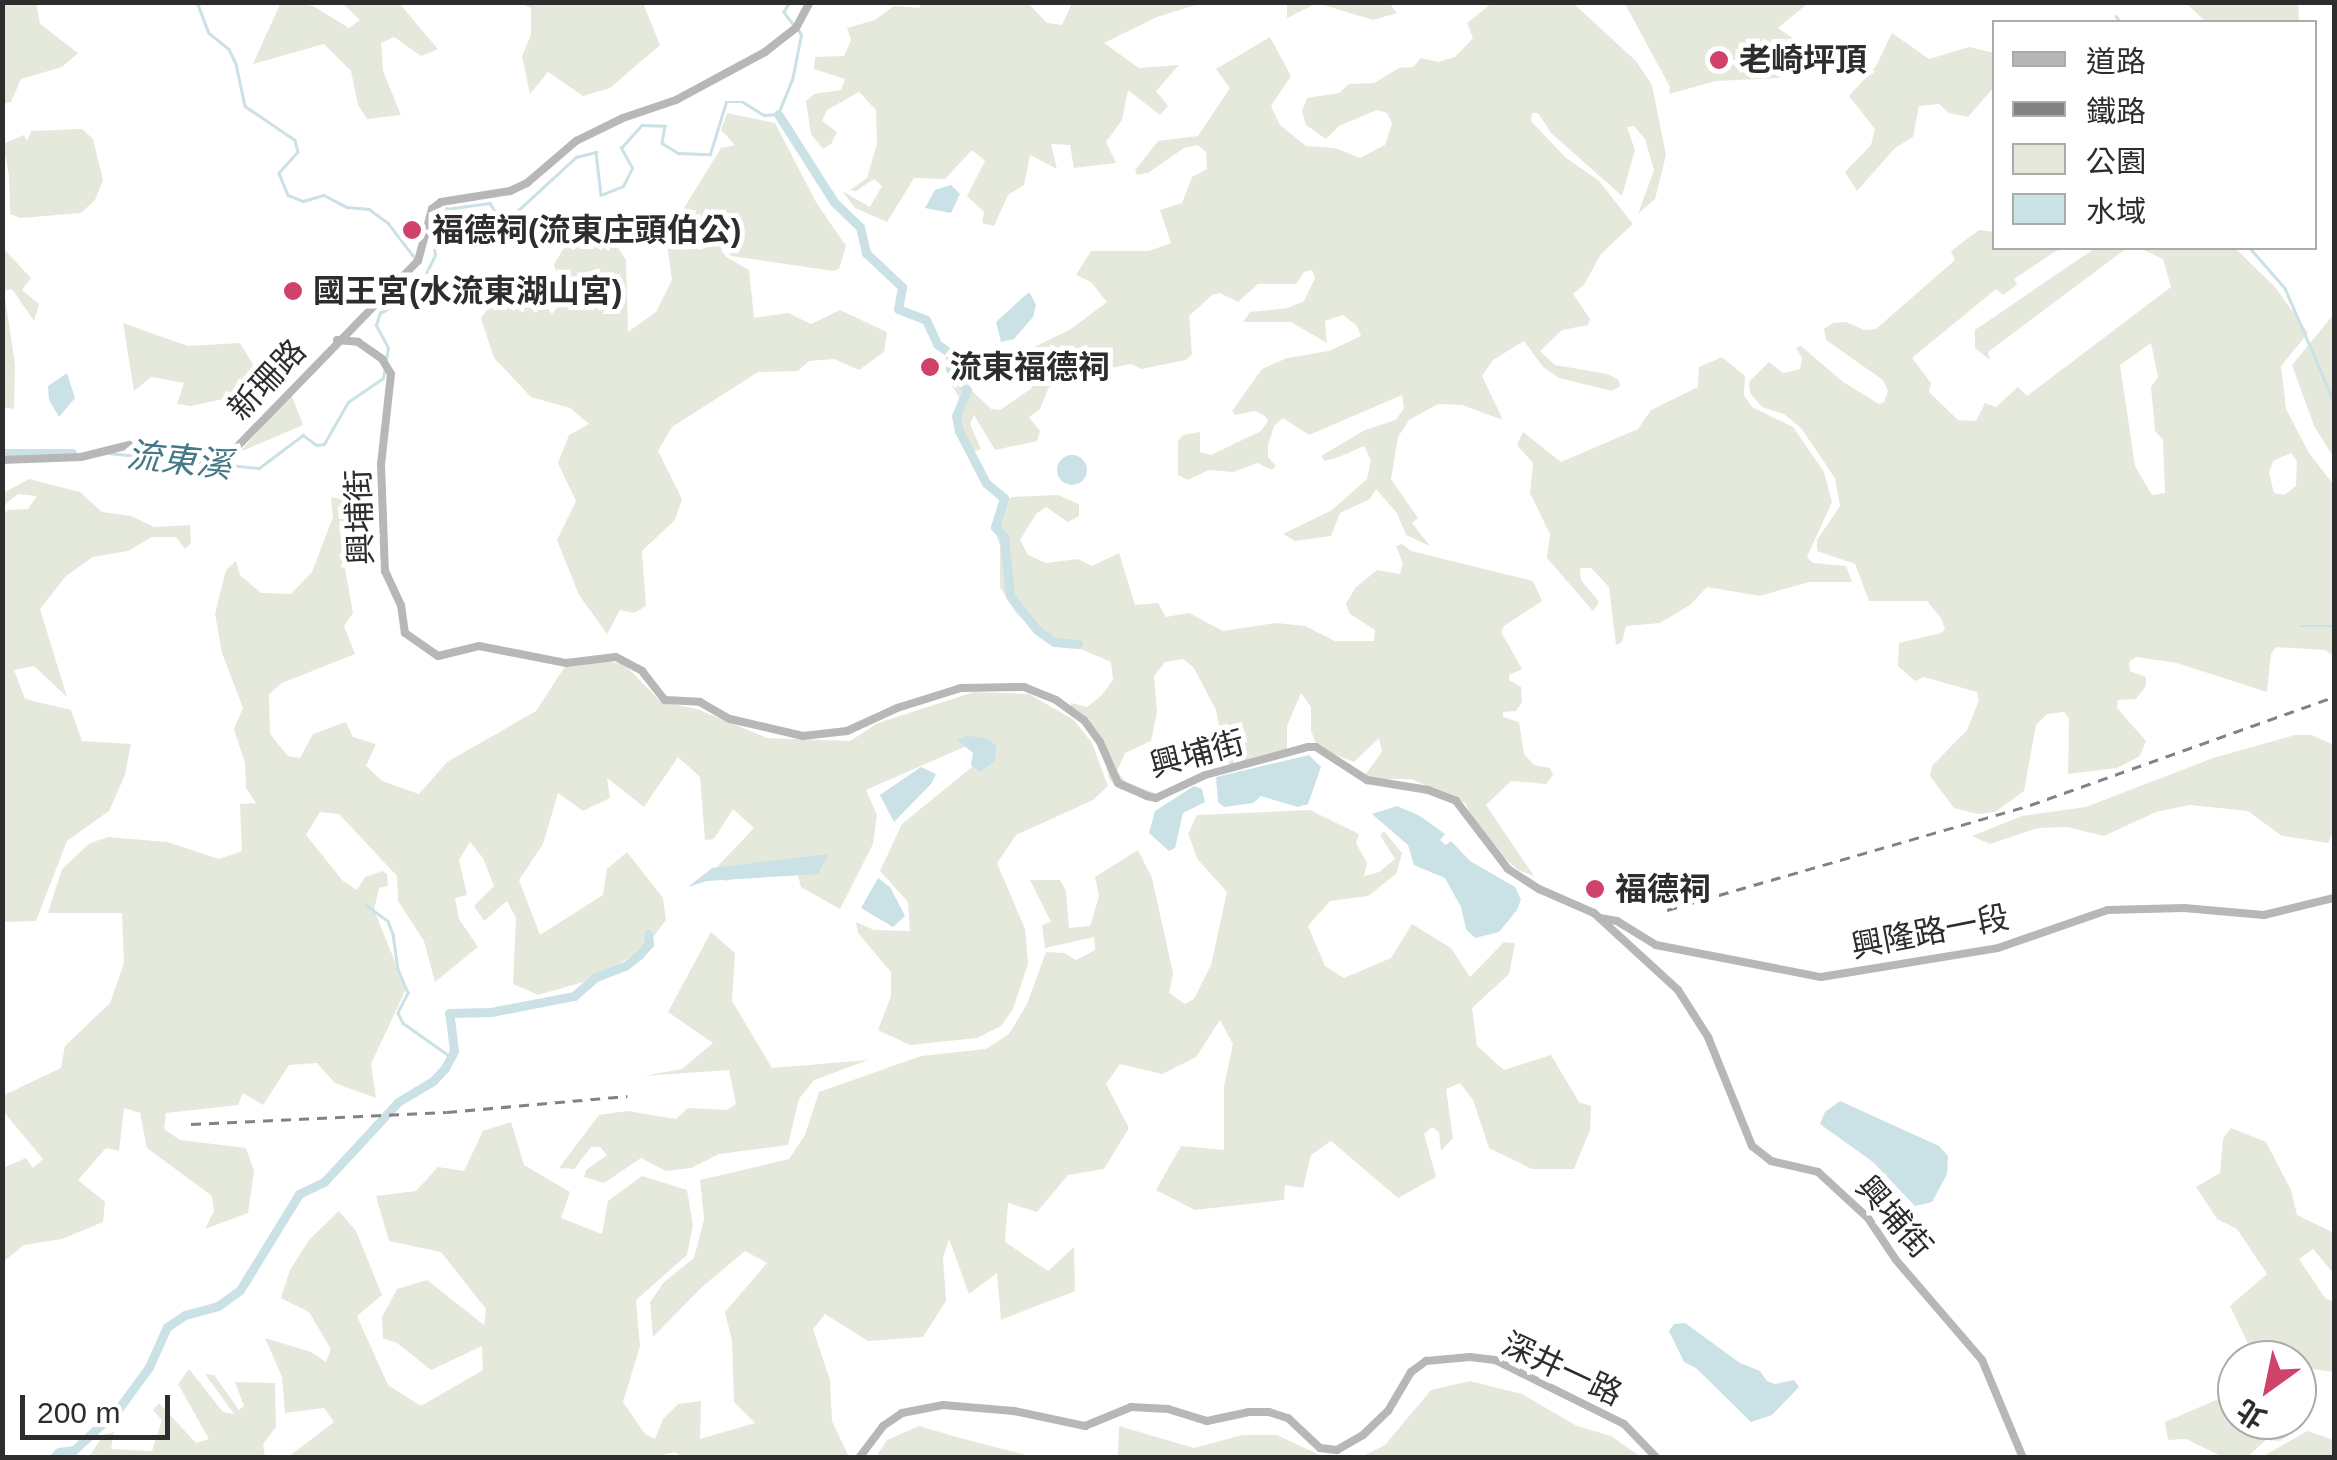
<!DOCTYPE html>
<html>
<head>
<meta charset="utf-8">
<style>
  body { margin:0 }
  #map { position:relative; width:2337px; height:1460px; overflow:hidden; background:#fff; font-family:Arial,"Noto Sans TC",sans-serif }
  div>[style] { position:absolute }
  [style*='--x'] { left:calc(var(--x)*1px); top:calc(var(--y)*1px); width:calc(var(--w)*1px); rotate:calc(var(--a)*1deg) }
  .green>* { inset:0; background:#e5e9dc }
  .water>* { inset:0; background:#cae1e6 }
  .round { border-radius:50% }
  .stream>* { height:2.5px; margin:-1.25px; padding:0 1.25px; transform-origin:1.25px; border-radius:1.25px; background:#cae1e6 }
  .river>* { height:9px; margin:-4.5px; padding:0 4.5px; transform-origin:4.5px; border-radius:4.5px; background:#cae1e6 }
  .secondary>* { height:8px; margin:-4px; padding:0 4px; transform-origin:4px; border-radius:4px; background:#b7b7b7 }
  .rail>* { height:2.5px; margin-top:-1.25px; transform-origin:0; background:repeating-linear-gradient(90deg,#828282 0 10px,transparent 0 18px) }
  .dots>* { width:28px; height:28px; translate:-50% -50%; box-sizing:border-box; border:5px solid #fff; border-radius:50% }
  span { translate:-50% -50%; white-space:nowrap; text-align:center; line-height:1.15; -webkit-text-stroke:10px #fff; paint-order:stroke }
  .poi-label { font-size:32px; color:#2d2d2d; font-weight:700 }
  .left { translate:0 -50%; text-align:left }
  .street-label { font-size:32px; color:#2d2d2d }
  .water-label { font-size:35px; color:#457985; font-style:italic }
  .frame { position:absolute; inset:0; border:5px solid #2d2d2d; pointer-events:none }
  .legend { position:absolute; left:1992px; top:20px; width:325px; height:230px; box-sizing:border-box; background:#fff; border:2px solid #ababab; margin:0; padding:12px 18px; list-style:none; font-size:30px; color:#2d2d2d }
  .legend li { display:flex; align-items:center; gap:20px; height:50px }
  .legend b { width:50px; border:2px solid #ababab }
  .north { position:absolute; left:2217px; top:1340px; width:100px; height:100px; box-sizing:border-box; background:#fff; border:2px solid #ababab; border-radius:50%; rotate:213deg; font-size:28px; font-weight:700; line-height:40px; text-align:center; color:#2d2d2d }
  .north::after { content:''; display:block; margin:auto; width:35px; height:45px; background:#cf436a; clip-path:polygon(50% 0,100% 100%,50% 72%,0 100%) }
  .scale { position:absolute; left:20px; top:1395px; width:150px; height:45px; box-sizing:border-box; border:5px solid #2d2d2d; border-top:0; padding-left:12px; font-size:30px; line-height:35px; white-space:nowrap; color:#2d2d2d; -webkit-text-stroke:8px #fff; paint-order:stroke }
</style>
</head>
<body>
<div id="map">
  <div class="green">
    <i style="clip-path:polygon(3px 2px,36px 3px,40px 24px,78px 53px,62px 67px,21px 79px,11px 102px,3px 104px)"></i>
    <i style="clip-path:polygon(281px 2px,313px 6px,349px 28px,360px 20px,342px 3px,399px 3px,438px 49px,421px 56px,394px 37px,381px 43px,383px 71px,401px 115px,367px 119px,358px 105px,351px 71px,324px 44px,253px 64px)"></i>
    <i style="clip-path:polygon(922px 2px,1028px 3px,1047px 23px,1062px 25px,1072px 3px,1202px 3px,1157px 17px,1104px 43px,1139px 68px,1179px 65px,1156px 91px,1168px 106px,1160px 115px,1128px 90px,1122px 120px,1106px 142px,1116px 163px,1074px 168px,1070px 145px,1051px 144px,1057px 169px,1030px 155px,1024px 185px,1008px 195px,994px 226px,982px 223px,984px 212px,967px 196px,985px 161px,972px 150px,945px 179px,914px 178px,887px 222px,855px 208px,842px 191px,870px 207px,882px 186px,874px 179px,856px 191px,850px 190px,867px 178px,877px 144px,876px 110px,859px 92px,827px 110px,822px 121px,837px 132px,831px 144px,823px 149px,811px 134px,806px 101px,814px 94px,841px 90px,845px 79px,814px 69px,815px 57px,844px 56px,851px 40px,847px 28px,875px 20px,894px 6px,919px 8px)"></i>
    <i style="clip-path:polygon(1287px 2px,1389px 3px,1397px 13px,1373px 20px,1317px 3px,1287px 18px)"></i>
    <i style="clip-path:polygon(1624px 2px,1808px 3px,1778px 28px,1808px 49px,1778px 78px,1716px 81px,1669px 94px,1670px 87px)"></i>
    <i style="clip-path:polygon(519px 3px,643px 3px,660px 45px,610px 88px,583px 96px,548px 72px,530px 94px,522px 56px,531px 35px,531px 8px)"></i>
    <i style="clip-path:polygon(1492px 3px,1573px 3px,1636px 61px,1652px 85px,1666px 155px,1655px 199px,1638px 214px,1654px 170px,1645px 139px,1634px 126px,1627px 127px,1635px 150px,1622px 196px,1551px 133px,1538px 113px,1532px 113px,1531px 121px,1565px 157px,1599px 181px,1633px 224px,1601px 254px,1584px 285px,1573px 294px,1590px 319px,1588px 325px,1562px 330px,1540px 351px,1555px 365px,1607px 374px,1619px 380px,1620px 386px,1612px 391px,1559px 378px,1543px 367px,1524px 341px,1493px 360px,1482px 376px,1503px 420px,1462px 405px,1438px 404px,1409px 420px,1398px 437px,1391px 479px,1418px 518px,1412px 523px,1430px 546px,1406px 535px,1397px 513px,1376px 489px,1370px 499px,1340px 513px,1331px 536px,1295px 541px,1283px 534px,1332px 510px,1367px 479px,1371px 460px,1364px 446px,1339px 457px,1325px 461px,1321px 456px,1365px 430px,1396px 420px,1404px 408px,1402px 395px,1309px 435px,1283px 418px,1274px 426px,1268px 445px,1268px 457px,1276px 466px,1272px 470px,1257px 463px,1233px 472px,1209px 470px,1188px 480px,1178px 475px,1178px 441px,1183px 435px,1200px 432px,1200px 452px,1211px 455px,1261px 431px,1268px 421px,1265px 416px,1255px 411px,1235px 415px,1232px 411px,1262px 369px,1287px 358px,1329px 351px,1361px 336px,1357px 326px,1343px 315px,1325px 321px,1327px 343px,1291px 322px,1243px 322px,1250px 312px,1288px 308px,1304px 301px,1315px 278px,1312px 270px,1304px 272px,1296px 284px,1258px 284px,1238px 302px,1220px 293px,1212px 295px,1189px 316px,1192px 354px,1186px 360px,1141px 369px,1131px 364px,1101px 370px,1087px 366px,1076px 379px,1049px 387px,1040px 409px,1029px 417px,1040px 431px,1037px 441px,995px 450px,974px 415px,970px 424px,981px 449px,973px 452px,965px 444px,954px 418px,963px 404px,948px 379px,951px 355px,962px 368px,963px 382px,991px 409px,1000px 410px,1032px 388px,1022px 361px,1026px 351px,1071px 329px,1107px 302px,1091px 282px,1076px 275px,1091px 251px,1149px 251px,1171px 243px,1160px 210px,1182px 203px,1192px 177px,1207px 169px,1206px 152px,1198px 145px,1184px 148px,1148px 173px,1137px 175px,1135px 170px,1158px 141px,1198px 136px,1230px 88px,1216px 69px,1270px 37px,1291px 76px,1271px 106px,1280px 125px,1306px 146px,1335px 148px,1360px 158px,1385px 145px,1392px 123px,1387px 113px,1377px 110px,1339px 126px,1326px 139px,1306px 125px,1302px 111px,1307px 98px,1339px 93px,1349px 84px,1374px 83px,1399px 68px,1413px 67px,1421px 58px,1438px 62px,1455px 57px,1473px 38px,1467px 23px)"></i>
    <i style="clip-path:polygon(2186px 3px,2298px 3px,2299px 22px,2206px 22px)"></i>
    <i style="clip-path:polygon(1892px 33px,1929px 59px,1969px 47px,1994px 53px,1994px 87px,1968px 117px,1949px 113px,1939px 104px,1919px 106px,1913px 137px,1895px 148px,1857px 191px,1845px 172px,1871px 145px,1875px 129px,1849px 96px,1876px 66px)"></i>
    <i style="clip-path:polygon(727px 113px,775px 123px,816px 202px,846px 246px,839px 269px,833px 271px,731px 256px,717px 237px,719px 207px,715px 237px,726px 257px,749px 270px,754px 318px,788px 313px,811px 324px,840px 310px,887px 332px,884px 352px,859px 370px,834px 359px,809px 361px,798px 371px,758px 372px,672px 427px,658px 451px,682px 499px,675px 520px,642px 551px,646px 606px,634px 613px,620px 610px,607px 634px,579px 595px,557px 540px,576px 501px,558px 463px,569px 435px,589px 424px,570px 408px,531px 397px,494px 358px,481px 318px,504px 285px,531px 285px,552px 314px,564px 299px,554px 264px,580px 222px,599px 218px,626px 260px,628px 332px,656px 312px,672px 280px,666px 237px,721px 148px,735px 145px,721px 130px)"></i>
    <i style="clip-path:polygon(82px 129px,93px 139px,103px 180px,95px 200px,81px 213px,21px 218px,10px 214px,9px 176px,3px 144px,24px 135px,27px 141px,31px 131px)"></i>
    <i style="clip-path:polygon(evenodd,1979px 230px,1994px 232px,1994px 248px,2071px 248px,2056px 251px,2014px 279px,2017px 285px,2003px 295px,1996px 289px,1912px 358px,1931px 383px,1929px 392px,1958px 420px,1976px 421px,1985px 403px,1996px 407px,2018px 387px,2027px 396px,2171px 287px,2163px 259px,2140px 248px,2235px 248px,2276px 288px,2308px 333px,2281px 366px,2286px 409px,2309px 453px,2334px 485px,2334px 656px,2325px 650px,2276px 647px,2271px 654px,2267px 692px,2177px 663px,2136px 657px,2129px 662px,2130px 671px,2146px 677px,2146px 686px,2136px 699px,2118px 700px,2117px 708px,2146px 741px,2140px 756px,2117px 768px,2068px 774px,2069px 718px,2064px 712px,2047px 714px,2036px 725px,2024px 791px,1995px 812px,1978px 814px,1954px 808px,1930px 776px,1932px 766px,1967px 730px,1979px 700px,1977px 692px,1924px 677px,1915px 681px,1898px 666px,1899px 643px,1941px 633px,1945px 629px,1941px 618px,1927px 601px,1869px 601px,1855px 564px,1817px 551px,1817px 540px,1840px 506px,1835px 478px,1801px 428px,1784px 414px,1762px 407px,1750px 393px,1749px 382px,1769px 362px,1783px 373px,1800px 369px,1802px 358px,1796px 348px,1801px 346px,1843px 382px,1879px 404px,1884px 402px,1888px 391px,1883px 380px,1826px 340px,1824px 329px,1833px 323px,1846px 322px,1864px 330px,1876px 329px,1955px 260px,1951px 251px,1979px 230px,2151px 343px,2158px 377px,2151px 387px,2155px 431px,2163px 440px,2165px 493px,2152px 495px,2135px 466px,2120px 365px,2151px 343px,1979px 230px,2291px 453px,2297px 461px,2296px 486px,2284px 495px,2274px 493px,2269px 473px,2273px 461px,2291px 453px)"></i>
    <i style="clip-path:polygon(2px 247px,31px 278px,22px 290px,39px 304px,34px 321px,12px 289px,4px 291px,15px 365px,14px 409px,3px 407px)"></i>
    <i style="clip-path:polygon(2095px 248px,2127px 248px,1988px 352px,1990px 360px,1975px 348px,1975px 330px)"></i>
    <i style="clip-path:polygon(2334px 314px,2334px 458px,2314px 426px,2292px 365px)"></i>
    <i style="clip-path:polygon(123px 323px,188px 346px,240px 343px,268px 389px,191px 406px,177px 404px,184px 383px,151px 377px,134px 391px)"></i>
    <i style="clip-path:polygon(1722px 357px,1745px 376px,1744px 395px,1752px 407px,1793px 427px,1824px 472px,1832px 502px,1807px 557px,1813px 563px,1846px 566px,1852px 582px,1809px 582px,1760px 596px,1707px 587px,1690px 605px,1660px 623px,1626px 626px,1622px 642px,1616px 645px,1609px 587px,1591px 568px,1580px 568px,1581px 580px,1599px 602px,1593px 611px,1547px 558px,1550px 534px,1530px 493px,1533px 463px,1517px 445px,1523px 432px,1561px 462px,1638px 429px,1651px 410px,1698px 387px,1699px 367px)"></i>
    <i style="clip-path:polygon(291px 394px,303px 425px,240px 452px)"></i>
    <i style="clip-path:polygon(29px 479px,80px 492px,102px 512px,131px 516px,154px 527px,190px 525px,191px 543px,185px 549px,176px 537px,152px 537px,128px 551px,93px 557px,66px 576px,40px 609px,67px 697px,34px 666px,14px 670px,25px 699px,71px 710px,82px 741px,131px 744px,125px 775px,109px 811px,67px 841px,36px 921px,3px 922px,3px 515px,8px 510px,28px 509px,37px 496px,18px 494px,3px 506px,3px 493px)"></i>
    <i style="clip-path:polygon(1058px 495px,1079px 504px,1079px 516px,1068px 522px,1046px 507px,1036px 514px,1020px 540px,1028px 555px,1046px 563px,1078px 559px,1092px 566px,1119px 553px,1135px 605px,1158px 603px,1166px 617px,1189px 613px,1223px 631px,1276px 623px,1305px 626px,1335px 641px,1374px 641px,1375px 630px,1350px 614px,1346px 604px,1355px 588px,1377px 570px,1400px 574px,1403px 563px,1396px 546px,1402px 544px,1411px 551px,1533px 581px,1542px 601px,1504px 626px,1501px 632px,1522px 669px,1509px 675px,1509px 680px,1521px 687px,1522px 702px,1516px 711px,1503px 712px,1503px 717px,1519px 722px,1524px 754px,1534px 765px,1550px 768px,1553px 775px,1546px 784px,1511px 781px,1486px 805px,1534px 876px,1518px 870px,1485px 840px,1465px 803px,1411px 779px,1372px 779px,1365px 775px,1382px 752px,1379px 738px,1354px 762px,1318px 748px,1311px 731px,1311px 707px,1301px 693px,1287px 726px,1287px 752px,1246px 768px,1228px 769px,1216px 710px,1194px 668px,1183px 659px,1165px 662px,1154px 676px,1157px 712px,1151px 741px,1125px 753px,1117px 771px,1126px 782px,1157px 794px,1148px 800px,1117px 788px,1109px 779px,1102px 747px,1070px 708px,1071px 703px,1087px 707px,1101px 696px,1113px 680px,1111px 662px,1034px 629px,1016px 613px,1000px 587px,1000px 546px,994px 528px,1000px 506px,1012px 497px)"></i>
    <i style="clip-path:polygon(331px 497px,349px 501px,344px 563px,353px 613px,344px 626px,355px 654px,282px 683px,269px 694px,270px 734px,288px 756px,300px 758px,313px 734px,346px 722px,353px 737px,376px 744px,366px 766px,382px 781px,419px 794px,447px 762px,536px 711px,564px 668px,597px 660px,624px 664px,661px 702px,697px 709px,767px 738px,850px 741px,878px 723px,974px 692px,1029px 694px,1074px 720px,1092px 743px,1108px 786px,1093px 800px,1016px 835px,997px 863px,1025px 929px,1028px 964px,1013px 1009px,1001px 1026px,977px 1038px,910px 1045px,878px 1030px,891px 996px,891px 972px,858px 933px,856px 922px,874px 930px,910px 931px,908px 902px,880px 871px,902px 824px,984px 757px,978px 741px,866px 790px,877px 815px,873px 844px,840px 909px,801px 887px,795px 864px,725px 881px,716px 868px,754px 828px,733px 809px,714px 839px,705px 840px,700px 777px,678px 757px,644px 807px,607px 778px,610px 798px,583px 811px,558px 793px,543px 844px,519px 880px,540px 935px,603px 895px,607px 869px,627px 852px,663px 898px,666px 920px,645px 948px,594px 979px,538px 995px,513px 984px,516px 918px,507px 901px,484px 921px,474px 906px,494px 886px,483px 858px,470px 842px,459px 860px,467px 895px,455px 898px,459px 919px,478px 947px,435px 982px,424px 941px,398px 901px,397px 876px,339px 814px,320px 812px,306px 835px,343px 881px,357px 890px,365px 877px,382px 871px,387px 874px,388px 886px,379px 888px,374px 910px,406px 989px,371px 1064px,376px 1098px,335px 1083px,317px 1063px,289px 1065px,263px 1105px,243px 1093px,238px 1105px,166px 1113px,164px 1129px,180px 1140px,246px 1148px,254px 1171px,248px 1213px,205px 1229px,214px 1211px,212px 1196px,147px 1148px,140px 1113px,124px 1108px,119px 1151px,106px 1148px,78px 1180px,105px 1202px,103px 1222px,62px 1239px,24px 1245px,3px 1262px,3px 1168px,26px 1158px,33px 1168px,43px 1159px,3px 1111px,2px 1096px,61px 1068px,65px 1046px,110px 1003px,124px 963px,122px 913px,48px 913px,62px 869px,90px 843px,108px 837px,167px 842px,219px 859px,242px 851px,240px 804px,256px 803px,246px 788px,245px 763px,234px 729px,243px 708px,222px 653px,215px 614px,226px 570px,236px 561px,240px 575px,261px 593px,291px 594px,312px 572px,333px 517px)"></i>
    <i style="clip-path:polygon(2295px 735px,2312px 735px,2334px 745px,2334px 831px,2328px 843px,2282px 836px,2248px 811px,2190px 805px,2156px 812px,2104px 836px,2067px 827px,2038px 828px,1990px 844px,1972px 836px,2022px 816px,2086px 807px,2213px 758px)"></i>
    <i style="clip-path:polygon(1310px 810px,1359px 834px,1356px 843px,1367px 863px,1364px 876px,1379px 872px,1395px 859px,1380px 835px,1384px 831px,1402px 853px,1396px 874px,1368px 896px,1330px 901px,1308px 926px,1325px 966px,1344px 978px,1391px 958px,1412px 924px,1451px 948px,1470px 977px,1504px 942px,1515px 943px,1509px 974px,1472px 1008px,1477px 1046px,1504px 1070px,1551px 1055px,1579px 1102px,1591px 1106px,1590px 1130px,1574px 1169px,1532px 1169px,1489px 1148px,1473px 1100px,1460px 1083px,1446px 1089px,1453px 1138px,1441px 1151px,1439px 1132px,1432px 1127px,1424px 1134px,1436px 1177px,1398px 1198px,1331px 1141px,1311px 1155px,1303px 1188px,1285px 1185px,1284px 1200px,1195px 1210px,1156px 1190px,1181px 1146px,1224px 1150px,1224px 1086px,1233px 1044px,1220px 1020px,1196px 1057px,1162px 1074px,1120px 1064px,1106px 1084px,1129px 1128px,1104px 1169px,1068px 1175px,1037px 1212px,1008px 1203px,1005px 1242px,1048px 1271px,1074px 1247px,1075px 1291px,1001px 1320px,997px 1273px,969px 1294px,949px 1239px,943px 1258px,946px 1301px,923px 1337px,868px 1341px,825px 1314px,813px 1329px,830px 1380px,832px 1421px,849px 1457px,684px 1458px,675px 1452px,648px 1458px,288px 1457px,334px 1422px,324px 1408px,285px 1413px,282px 1377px,265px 1338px,311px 1352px,326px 1362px,331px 1349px,309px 1312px,281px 1298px,290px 1270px,309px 1240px,339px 1211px,356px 1231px,382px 1295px,357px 1316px,388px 1385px,421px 1406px,483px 1370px,482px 1346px,431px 1370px,397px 1343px,383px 1338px,382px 1317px,397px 1289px,427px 1280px,484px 1325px,486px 1309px,441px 1252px,389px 1241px,376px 1196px,416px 1191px,438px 1167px,464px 1171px,483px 1131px,511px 1122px,524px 1165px,570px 1192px,561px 1218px,602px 1234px,608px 1201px,642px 1176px,687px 1190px,693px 1225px,687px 1255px,636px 1300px,640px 1346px,623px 1402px,645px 1434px,655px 1439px,663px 1419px,678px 1404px,701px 1401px,700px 1439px,755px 1423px,734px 1402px,732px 1341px,725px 1312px,767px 1263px,745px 1251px,702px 1287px,653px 1337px,650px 1302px,664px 1282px,694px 1258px,704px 1219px,700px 1180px,789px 1159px,805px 1135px,819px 1092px,921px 1056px,986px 1049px,1009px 1034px,1027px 1004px,1046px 952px,1064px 953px,1076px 960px,1095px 950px,1094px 937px,1045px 948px,1042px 925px,1051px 922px,1030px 880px,1060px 880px,1066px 891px,1069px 928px,1090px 926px,1099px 896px,1095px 877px,1138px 850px,1152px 878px,1173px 973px,1169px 993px,1185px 1004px,1194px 999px,1211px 965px,1227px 892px,1198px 860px,1188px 834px,1197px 815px)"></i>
    <i style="clip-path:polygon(711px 932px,735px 953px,732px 1001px,772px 1068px,868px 1060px,814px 1080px,799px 1099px,788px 1145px,719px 1154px,691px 1168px,666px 1171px,641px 1158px,604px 1183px,584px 1177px,586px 1170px,607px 1155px,600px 1147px,591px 1147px,574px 1169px,559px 1168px,599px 1115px,627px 1111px,676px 1119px,688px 1108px,727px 1110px,736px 1104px,729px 1070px,643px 1076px,682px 1069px,713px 1043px,668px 1012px)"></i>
    <i style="clip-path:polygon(2231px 1128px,2266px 1142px,2291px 1190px,2297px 1215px,2334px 1233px,2334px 1274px,2313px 1249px,2299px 1259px,2325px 1298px,2334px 1302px,2334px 1372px,2297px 1367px,2297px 1360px,2256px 1360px,2230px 1306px,2267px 1274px,2237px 1229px,2217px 1219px,2196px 1187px,2220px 1173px,2223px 1139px)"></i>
    <i style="clip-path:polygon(189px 1369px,223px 1412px,234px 1414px,205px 1374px,214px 1375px,239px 1410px,244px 1406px,235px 1382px,275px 1383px,276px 1427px,263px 1444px,265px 1457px,89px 1457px,103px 1435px,114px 1432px,111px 1449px,152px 1451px,162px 1420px,153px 1410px,159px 1403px,196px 1443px,209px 1439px,178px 1384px)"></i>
    <i style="clip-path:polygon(1470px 1381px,1522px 1394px,1577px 1426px,1611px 1436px,1641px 1457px,1359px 1458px,1385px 1445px,1431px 1390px)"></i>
    <i style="clip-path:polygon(2237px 1391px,2237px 1420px,2297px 1418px,2303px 1426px,2280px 1441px,2266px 1440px,2247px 1457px,2223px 1457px,2186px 1439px,2168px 1440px,2165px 1422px)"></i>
    <i style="clip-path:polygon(919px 1426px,960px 1438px,1034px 1457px,876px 1457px,887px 1440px)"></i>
    <i style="clip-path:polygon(1119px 1426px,1194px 1448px,1242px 1435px,1277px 1435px,1324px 1457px,1118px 1457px)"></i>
    <i style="clip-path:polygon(2307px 1431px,2334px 1440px,2334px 1457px,2262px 1457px)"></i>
  </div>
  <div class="water">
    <i style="clip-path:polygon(951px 185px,960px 194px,951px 213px,925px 208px,935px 190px)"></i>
    <i style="clip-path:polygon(1029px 292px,1036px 305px,1033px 317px,1014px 339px,1001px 342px,996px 322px)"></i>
    <i style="clip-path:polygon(67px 373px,75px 398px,59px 417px,49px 400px,48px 386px)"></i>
    <i class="round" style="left:1057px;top:455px;width:30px;height:30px"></i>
    <i style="clip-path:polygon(968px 736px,986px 738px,996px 745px,995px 761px,980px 772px,971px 765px,973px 753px,957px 740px)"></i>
    <i style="clip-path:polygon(1309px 755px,1321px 767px,1308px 804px,1298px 807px,1261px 796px,1253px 803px,1224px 807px,1218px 802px,1216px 777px)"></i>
    <i style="clip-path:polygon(921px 767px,936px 774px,931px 784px,894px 822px,880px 795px)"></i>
    <i style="clip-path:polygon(1194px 786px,1202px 789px,1205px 802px,1183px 813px,1175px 848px,1169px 851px,1149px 833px,1155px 811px)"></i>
    <i style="clip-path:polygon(1397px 806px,1420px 816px,1445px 834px,1440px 840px,1446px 845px,1451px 841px,1470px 861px,1515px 887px,1521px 899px,1517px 910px,1499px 932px,1475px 938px,1466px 929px,1461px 907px,1445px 878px,1414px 865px,1408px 845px,1372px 814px)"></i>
    <i style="clip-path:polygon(829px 854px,818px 874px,707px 881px,688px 887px,712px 868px)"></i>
    <i style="clip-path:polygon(878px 878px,890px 887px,905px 916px,893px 927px,861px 908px)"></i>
    <i style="clip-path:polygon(1840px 1101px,1939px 1146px,1948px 1156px,1947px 1174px,1932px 1202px,1915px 1206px,1873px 1162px,1820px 1124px,1825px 1112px)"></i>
    <i style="clip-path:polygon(1685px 1323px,1740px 1363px,1760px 1371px,1767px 1381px,1775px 1384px,1794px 1380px,1799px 1387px,1772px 1415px,1751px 1422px,1696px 1368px,1684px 1362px,1669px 1331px,1674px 1324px)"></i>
  </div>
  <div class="stream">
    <i style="--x:197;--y:2;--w:33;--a:69"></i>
    <i style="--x:209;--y:33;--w:26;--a:39"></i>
    <i style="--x:229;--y:49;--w:17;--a:65"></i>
    <i style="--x:236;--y:64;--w:43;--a:77.9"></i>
    <i style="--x:245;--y:106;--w:60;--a:34.2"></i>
    <i style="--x:295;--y:140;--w:12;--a:76"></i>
    <i style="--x:298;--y:152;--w:28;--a:132"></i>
    <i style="--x:279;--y:173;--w:24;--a:68"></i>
    <i style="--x:288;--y:195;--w:16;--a:22"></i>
    <i style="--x:303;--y:201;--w:22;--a:-16"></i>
    <i style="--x:324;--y:195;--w:26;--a:28"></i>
    <i style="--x:347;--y:207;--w:22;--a:5"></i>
    <i style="--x:369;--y:209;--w:24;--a:36"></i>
    <i style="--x:388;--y:223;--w:44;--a:52.4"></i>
    <i style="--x:790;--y:2;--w:12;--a:121"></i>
    <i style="--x:784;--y:12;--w:15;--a:53"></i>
    <i style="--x:2116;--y:16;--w:7;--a:56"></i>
    <i style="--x:2250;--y:248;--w:53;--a:48.8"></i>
    <i style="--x:2285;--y:288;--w:124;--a:66.7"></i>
    <i style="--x:386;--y:360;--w:12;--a:-81"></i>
    <i style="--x:388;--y:348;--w:26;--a:-118"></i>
    <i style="--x:376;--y:325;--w:13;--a:-72"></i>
    <i style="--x:380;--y:313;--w:41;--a:-27.8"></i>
    <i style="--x:416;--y:294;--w:43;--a:-64"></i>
    <i style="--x:435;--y:255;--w:20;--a:-99"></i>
    <i style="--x:432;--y:235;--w:30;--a:-62"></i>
    <i style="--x:446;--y:209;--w:44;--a:-7.8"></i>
    <i style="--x:490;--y:203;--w:16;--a:60"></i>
    <i style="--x:498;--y:217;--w:15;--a:-8"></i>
    <i style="--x:513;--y:215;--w:86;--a:-42.6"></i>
    <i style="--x:576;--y:157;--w:21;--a:-14"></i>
    <i style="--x:596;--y:152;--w:43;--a:83.4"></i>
    <i style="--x:601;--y:195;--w:24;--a:-22"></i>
    <i style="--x:623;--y:186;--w:20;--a:-63"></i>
    <i style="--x:632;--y:168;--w:23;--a:-119"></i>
    <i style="--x:621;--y:148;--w:31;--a:-48"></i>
    <i style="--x:642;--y:125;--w:23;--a:2"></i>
    <i style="--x:665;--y:126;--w:17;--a:100"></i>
    <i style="--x:662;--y:143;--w:19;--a:32"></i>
    <i style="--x:678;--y:153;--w:32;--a:2"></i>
    <i style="--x:710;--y:154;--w:54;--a:-72.9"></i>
    <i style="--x:726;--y:102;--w:17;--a:0"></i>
    <i style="--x:743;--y:102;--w:25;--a:32"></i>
    <i style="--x:764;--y:115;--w:14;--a:-4"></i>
    <i style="--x:778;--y:114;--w:37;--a:-68"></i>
    <i style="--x:792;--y:80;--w:46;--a:-78.7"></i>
    <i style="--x:801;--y:35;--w:6;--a:-121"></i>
    <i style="--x:108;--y:453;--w:152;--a:5.7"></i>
    <i style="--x:259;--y:468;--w:55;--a:-36.9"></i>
    <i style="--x:303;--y:435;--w:17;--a:36"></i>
    <i style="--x:317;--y:445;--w:7;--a:-8"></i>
    <i style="--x:324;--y:444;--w:48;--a:-60.3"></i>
    <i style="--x:348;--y:402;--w:42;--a:-34.4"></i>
    <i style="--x:383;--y:378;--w:10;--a:-79"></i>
    <i style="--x:2301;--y:626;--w:33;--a:0"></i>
    <i style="--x:366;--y:905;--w:27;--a:36"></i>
    <i style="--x:388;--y:921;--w:14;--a:69"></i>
    <i style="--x:393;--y:934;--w:35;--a:82"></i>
    <i style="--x:398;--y:969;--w:26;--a:67"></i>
    <i style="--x:408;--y:993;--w:22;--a:117"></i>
    <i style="--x:398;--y:1013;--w:11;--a:63"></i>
    <i style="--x:403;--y:1023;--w:59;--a:35.3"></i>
  </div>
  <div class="river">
    <i style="--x:778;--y:114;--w:104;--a:57.5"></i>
    <i style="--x:834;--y:202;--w:36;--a:44"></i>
    <i style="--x:860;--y:227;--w:27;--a:77"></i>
    <i style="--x:866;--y:253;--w:50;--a:43.4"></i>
    <i style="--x:902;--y:287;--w:22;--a:100"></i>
    <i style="--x:898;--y:309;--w:30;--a:21"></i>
    <i style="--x:926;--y:320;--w:26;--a:65"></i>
    <i style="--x:937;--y:344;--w:16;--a:35"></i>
    <i style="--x:950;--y:353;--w:16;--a:90"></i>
    <i style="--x:950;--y:369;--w:27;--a:51"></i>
    <i style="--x:967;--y:390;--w:28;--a:113"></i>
    <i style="--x:956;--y:416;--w:15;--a:79"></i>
    <i style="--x:959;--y:431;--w:59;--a:62.6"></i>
    <i style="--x:986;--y:483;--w:23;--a:40"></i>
    <i style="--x:1004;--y:498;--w:30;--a:107"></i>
    <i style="--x:995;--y:527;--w:13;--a:48"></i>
    <i style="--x:1004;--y:537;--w:59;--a:84.2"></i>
    <i style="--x:1010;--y:596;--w:43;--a:51.5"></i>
    <i style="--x:1037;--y:630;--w:21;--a:35"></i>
    <i style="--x:1054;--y:642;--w:24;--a:5"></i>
    <i style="--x:2;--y:453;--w:70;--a:0"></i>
    <i style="--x:53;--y:1458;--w:8;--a:-45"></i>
    <i style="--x:59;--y:1452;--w:15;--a:-8"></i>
    <i style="--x:74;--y:1450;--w:62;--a:-43"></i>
    <i style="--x:119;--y:1408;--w:51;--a:-53.8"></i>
    <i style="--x:149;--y:1367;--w:44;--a:-65.8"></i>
    <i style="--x:167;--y:1327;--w:22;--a:-34"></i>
    <i style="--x:185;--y:1315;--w:34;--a:-15"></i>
    <i style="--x:218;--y:1306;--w:27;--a:-36"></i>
    <i style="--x:240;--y:1290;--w:113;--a:-58.4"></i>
    <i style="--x:299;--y:1194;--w:28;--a:-26"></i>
    <i style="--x:324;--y:1182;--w:109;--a:-47.2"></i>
    <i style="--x:398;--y:1102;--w:41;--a:-31"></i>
    <i style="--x:433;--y:1081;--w:18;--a:-47"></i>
    <i style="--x:445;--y:1068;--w:19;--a:-62"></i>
    <i style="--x:454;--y:1051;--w:38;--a:-97"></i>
    <i style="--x:449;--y:1013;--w:42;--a:-1.4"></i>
    <i style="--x:491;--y:1012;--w:85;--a:-10.9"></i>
    <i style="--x:574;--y:996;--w:29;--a:-41"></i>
    <i style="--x:596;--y:977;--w:31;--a:-21"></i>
    <i style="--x:625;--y:966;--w:18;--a:-38"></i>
    <i style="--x:639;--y:955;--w:15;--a:-48"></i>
    <i style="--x:649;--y:944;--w:10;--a:-96"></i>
  </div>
  <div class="secondary">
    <i style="--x:337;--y:340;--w:21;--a:5"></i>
    <i style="--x:358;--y:342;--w:29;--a:35"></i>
    <i style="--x:382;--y:359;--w:17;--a:59"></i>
    <i style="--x:391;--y:374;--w:91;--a:96.3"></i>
    <i style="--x:381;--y:464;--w:107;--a:87.9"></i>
    <i style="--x:385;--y:571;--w:38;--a:65"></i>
    <i style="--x:401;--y:605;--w:28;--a:82"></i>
    <i style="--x:405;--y:633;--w:40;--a:34.9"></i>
    <i style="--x:438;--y:656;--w:42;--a:-13.7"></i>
    <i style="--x:479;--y:646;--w:89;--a:11.1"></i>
    <i style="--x:566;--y:663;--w:50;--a:-6.8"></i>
    <i style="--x:616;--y:657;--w:30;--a:28"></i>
    <i style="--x:642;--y:671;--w:37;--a:52"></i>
    <i style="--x:665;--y:700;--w:35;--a:3"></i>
    <i style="--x:700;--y:702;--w:34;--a:30"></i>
    <i style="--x:730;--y:719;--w:75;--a:13.1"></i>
    <i style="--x:803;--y:736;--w:44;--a:-6.5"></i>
    <i style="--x:847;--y:731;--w:55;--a:-24.7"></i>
    <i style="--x:897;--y:708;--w:67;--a:-17.4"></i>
    <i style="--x:961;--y:688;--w:63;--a:-0.9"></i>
    <i style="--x:1024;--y:687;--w:35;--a:22"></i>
    <i style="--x:1056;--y:700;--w:34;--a:36"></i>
    <i style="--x:1084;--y:720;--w:27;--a:54"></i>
    <i style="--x:1100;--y:742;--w:45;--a:66.3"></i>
    <i style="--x:1118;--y:783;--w:32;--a:24"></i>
    <i style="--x:1147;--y:796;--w:9;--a:13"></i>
    <i style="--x:1156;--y:798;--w:54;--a:-25.1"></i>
    <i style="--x:1205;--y:775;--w:107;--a:-15.2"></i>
    <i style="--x:1308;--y:747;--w:8;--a:0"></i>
    <i style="--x:1316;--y:747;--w:61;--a:32.9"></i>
    <i style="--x:1367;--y:780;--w:62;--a:9.3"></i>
    <i style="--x:1428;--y:790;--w:30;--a:21"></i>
    <i style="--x:1456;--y:801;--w:86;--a:52.6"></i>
    <i style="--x:1508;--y:869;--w:37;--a:33"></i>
    <i style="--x:1539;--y:889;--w:60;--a:23.6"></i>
    <i style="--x:1594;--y:913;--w:114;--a:42.5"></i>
    <i style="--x:1678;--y:990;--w:56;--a:57.4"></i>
    <i style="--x:1708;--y:1037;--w:118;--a:68"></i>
    <i style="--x:1752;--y:1146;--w:24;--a:38"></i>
    <i style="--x:1771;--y:1161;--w:48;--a:13.2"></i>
    <i style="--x:1818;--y:1172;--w:68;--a:42.6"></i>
    <i style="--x:1868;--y:1218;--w:50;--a:56.3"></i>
    <i style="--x:1896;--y:1260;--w:132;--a:49.3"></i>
    <i style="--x:1982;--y:1360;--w:106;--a:67.3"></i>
    <i style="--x:2;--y:460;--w:79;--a:-2.2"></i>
    <i style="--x:81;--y:457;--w:62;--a:-14"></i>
    <i style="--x:141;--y:442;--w:81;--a:9.2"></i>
    <i style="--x:221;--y:455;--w:13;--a:-18"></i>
    <i style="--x:233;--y:451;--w:265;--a:-45.8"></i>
    <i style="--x:418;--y:261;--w:54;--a:-74.9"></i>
    <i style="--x:432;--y:209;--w:11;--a:-38"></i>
    <i style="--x:441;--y:202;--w:70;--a:-9.1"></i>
    <i style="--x:510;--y:191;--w:19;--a:-25"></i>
    <i style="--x:527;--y:183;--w:65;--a:-40.6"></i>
    <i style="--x:576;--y:141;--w:52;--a:-26.1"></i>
    <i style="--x:623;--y:118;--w:56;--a:-18.8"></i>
    <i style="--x:676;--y:100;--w:101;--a:-28.3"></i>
    <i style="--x:765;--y:52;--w:39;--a:-38"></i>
    <i style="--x:796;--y:28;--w:30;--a:-62"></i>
    <i style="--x:1600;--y:918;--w:17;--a:10"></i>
    <i style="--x:1617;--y:921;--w:46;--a:31.6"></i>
    <i style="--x:1656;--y:945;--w:168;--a:11"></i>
    <i style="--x:1821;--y:977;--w:179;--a:-9.3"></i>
    <i style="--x:1998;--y:948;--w:116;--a:-19.1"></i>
    <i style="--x:2108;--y:910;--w:76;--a:-1.5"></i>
    <i style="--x:2184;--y:908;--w:80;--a:5"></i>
    <i style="--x:2264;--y:915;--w:72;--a:-13.7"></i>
    <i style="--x:859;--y:1458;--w:40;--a:-53"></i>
    <i style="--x:883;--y:1426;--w:23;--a:-34"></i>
    <i style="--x:902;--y:1413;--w:42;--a:-11"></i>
    <i style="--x:943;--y:1405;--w:71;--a:4.8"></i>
    <i style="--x:1014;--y:1411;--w:73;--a:11.9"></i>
    <i style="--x:1085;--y:1426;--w:50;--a:-22.4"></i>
    <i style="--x:1131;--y:1407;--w:37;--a:3"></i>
    <i style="--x:1168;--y:1409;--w:41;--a:17.1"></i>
    <i style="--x:1207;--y:1421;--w:43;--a:-12.1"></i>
    <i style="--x:1249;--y:1412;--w:20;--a:0"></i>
    <i style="--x:1269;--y:1412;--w:20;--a:18"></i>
    <i style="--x:1288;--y:1418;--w:44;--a:43.2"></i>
    <i style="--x:1320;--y:1448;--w:17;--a:7"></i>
    <i style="--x:1337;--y:1450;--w:30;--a:-30"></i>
    <i style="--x:1363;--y:1435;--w:35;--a:-44"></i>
    <i style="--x:1388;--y:1411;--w:45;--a:-59.5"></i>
    <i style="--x:1411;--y:1372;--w:19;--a:-36"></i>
    <i style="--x:1426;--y:1361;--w:44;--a:-5.2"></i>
    <i style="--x:1470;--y:1357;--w:25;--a:7"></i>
    <i style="--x:1495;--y:1360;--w:144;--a:26.4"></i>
    <i style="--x:1624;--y:1424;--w:47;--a:45.9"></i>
  </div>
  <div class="rail">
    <i style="--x:1667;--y:910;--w:378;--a:-16.1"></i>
    <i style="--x:2030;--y:805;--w:323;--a:-19.6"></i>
    <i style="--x:191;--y:1124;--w:256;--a:-2.7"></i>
    <i style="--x:447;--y:1112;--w:181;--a:-5.1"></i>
  </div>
  <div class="dots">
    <i style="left:1719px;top:60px;background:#cf436a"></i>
    <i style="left:412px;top:230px;background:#cf436a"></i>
    <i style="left:293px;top:291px;background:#cf436a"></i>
    <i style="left:930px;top:367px;background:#cf436a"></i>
    <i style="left:1595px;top:889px;background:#cf436a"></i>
  </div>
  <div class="poi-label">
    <span class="left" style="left:1739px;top:60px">老崎坪頂</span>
    <span class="left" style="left:432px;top:230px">福德祠(流東庄頭伯公)</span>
    <span class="left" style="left:313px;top:291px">國王宮(水流東湖山宮)</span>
    <span class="left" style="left:950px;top:367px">流東福德祠</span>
    <span class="left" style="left:1615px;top:889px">福德祠</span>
  </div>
  <div class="street-label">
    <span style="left:267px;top:380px;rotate:-47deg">新珊路</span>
    <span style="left:360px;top:517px;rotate:-92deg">興埔街</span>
    <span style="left:1197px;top:754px;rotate:-15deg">興埔街</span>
    <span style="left:1930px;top:932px;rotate:-11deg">興隆路一段</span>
    <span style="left:1894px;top:1217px;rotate:49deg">興埔街</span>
    <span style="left:1562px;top:1369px;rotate:25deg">深井一路</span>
  </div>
  <div class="water-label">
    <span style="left:179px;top:460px;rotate:6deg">流東溪</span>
  </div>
  <div class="frame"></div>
  <ul class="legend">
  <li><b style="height:12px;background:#b7b7b7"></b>道路</li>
  <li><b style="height:12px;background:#828282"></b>鐵路</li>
  <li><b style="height:28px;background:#e5e9dc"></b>公園</li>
  <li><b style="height:28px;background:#cae1e6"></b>水域</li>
  </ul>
  <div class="north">北</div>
  <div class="scale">200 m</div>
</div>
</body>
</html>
